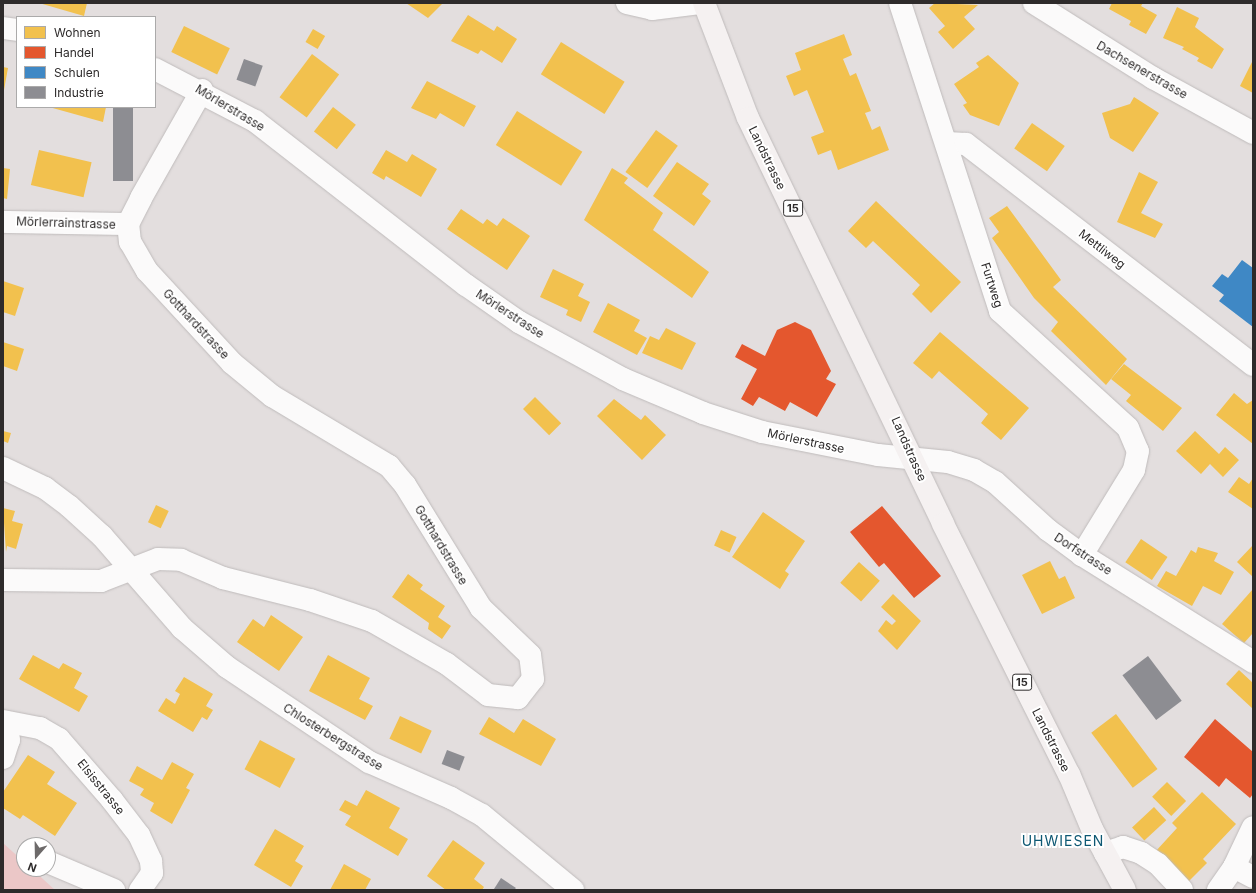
<!DOCTYPE html>
<html>
<head>
<meta charset="utf-8">
<style>
  body { margin:0 }
  #map { position:relative; width:1256px; height:893px; overflow:hidden; background:#e3dede; font-family:Inter,sans-serif }
  div>[style] { position:absolute }
  [style*='--x'] { left:calc(var(--x)*1px); top:calc(var(--y)*1px); width:calc(var(--w)*1px); rotate:calc(var(--a)*1deg) }
  .green>* { inset:0; background:#ebc7c7 }
  .homes>* { inset:0; background:#f2c14e; transform-origin:0 0 }
  .shops>* { inset:0; background:#e4572e }
  .schools>* { inset:0; background:#3f88c5 }
  .industry>* { inset:0; background:#8d8d92; transform-origin:0 0 }
  .roads { filter:drop-shadow(0 0 1px #bfbbbb) drop-shadow(0 0 1px #bfbbbb) }
  .minor>* { height:22px; margin:-11px; padding:0 11px; transform-origin:11px; border-radius:11px; background:#fbfafa }
  .major>* { height:22px; margin:-11px; padding:0 11px; transform-origin:11px; border-radius:11px; background:#f5f1f1 }
  span { translate:-50% -50%; white-space:nowrap; text-align:center; line-height:1.15; -webkit-text-stroke:4px #fff; paint-order:stroke }
  .shield-label span { padding:1px 3px; background:#fff; border:1px solid; border-radius:3px; -webkit-text-stroke-width:0 }
  .shield-label { font-size:11px; color:#2e2b2b; font-weight:700 }
  .street-label { font-size:12px; color:#2e2b2b }
  .quarter-label { font-size:14px; color:#0e5873; letter-spacing:1px }
  .frame { position:absolute; inset:0; border:4px solid #2e2b2b; pointer-events:none }
  .legend { position:absolute; left:16px; top:16px; width:140px; height:92px; box-sizing:border-box; background:#fff; border:1px solid #abaaaa; margin:0; padding:5px 7px; list-style:none; font-size:12px; color:#2e2b2b }
  .legend li { display:flex; align-items:center; gap:8px; height:20px }
  .legend b { width:20px; border:1px solid #abaaaa }
  .north { position:absolute; left:16px; top:837px; width:40px; height:40px; box-sizing:border-box; background:#fff; border:1px solid #abaaaa; border-radius:50%; rotate:200deg; font-size:11px; font-weight:700; line-height:16px; text-align:center; color:#2e2b2b }
  .north::after { content:''; display:block; margin:auto; width:14px; height:18px; background:#6d6a6a; clip-path:polygon(50% 0,100% 100%,50% 72%,0 100%) }
</style>
</head>
<body>
<div id="map">
  <div class="green">
    <i style="clip-path:polygon(3px 843px,24px 862px,24px 869px,32px 869px,55px 890px,3px 890px)"></i>
  </div>
  <div class="homes">
    <i style="clip-path:polygon(39px 3px,87px 3px,84px 16px)"></i>
    <i style="clip-path:polygon(406px 3px,443px 3px,428px 18px)"></i>
    <i style="clip-path:polygon(935px 3px,978px 5px,964px 17px,975px 29px,953px 49px,938px 32px,945px 26px,929px 8px)"></i>
    <i style="clip-path:polygon(1112px 3px,1143px 3px,1141px 6px,1157px 15px,1146px 34px,1129px 25px,1131px 21px,1109px 9px)"></i>
    <i style="clip-path:polygon(1177px 7px,1199px 18px,1195px 27px,1224px 49px,1212px 69px,1197px 61px,1199px 58px,1182px 49px,1184px 47px,1163px 38px)"></i>
    <i style="clip-path:polygon(468px 15px,494px 31px,497px 26px,517px 39px,502px 63px,481px 50px,478px 54px,451px 41px)"></i>
    <i style="left:184px;top:26px;width:51px;height:29px;rotate:26deg"></i>
    <i style="left:313px;top:29px;width:14px;height:15px;rotate:30deg"></i>
    <i style="clip-path:polygon(844px 34px,852px 55px,843px 59px,850px 76px,856px 73px,871px 111px,865px 113px,872px 130px,880px 126px,889px 150px,838px 170px,831px 150px,818px 155px,811px 137px,824px 132px,807px 90px,794px 96px,786px 76px,801px 70px,795px 53px)"></i>
    <i style="left:561px;top:42px;width:75px;height:38px;rotate:32deg"></i>
    <i style="left:312px;top:54px;width:34px;height:54px;rotate:37deg"></i>
    <i style="clip-path:polygon(988px 55px,1019px 83px,999px 126px,970px 115px,963px 105px,967px 103px,954px 84px,979px 67px,976px 63px)"></i>
    <i style="clip-path:polygon(1253px 60px,1253px 93px,1240px 86px)"></i>
    <i style="clip-path:polygon(3px 67px,8px 68px,4px 90px,3px 89px)"></i>
    <i style="clip-path:polygon(427px 81px,476px 106px,464px 127px,440px 113px,436px 119px,411px 108px)"></i>
    <i style="clip-path:polygon(1134px 97px,1159px 113px,1133px 152px,1110px 138px,1102px 113px,1130px 104px)"></i>
    <i style="clip-path:polygon(49px 107px,106px 107px,103px 122px)"></i>
    <i style="left:333px;top:107px;width:29px;height:31px;rotate:38deg"></i>
    <i style="left:517px;top:111px;width:77px;height:40px;rotate:32deg"></i>
    <i style="left:1032px;top:123px;width:40px;height:31px;rotate:35deg"></i>
    <i style="left:656px;top:130px;width:27px;height:52px;rotate:36deg"></i>
    <i style="left:39px;top:150px;width:54px;height:36px;rotate:13deg"></i>
    <i style="clip-path:polygon(386px 150px,407px 162px,412px 154px,437px 169px,421px 197px,386px 176px,384px 180px,372px 173px)"></i>
    <i style="clip-path:polygon(677px 162px,709px 184px,702px 194px,711px 201px,694px 226px,653px 196px)"></i>
    <i style="clip-path:polygon(3px 168px,10px 169px,7px 199px,3px 198px)"></i>
    <i style="clip-path:polygon(612px 168px,628px 178px,624px 183px,663px 213px,653px 230px,709px 272px,692px 298px,584px 220px)"></i>
    <i style="clip-path:polygon(1139px 172px,1158px 182px,1141px 213px,1163px 224px,1155px 238px,1117px 222px)"></i>
    <i style="clip-path:polygon(876px 201px,961px 282px,931px 313px,912px 294px,920px 285px,873px 241px,866px 248px,848px 231px)"></i>
    <i style="clip-path:polygon(1007px 206px,1061px 280px,1053px 287px,1127px 359px,1106px 385px,1051px 331px,1058px 322px,1034px 298px,992px 238px,999px 232px,989px 218px)"></i>
    <i style="clip-path:polygon(461px 209px,483px 224px,487px 219px,497px 226px,503px 218px,530px 236px,507px 270px,447px 229px)"></i>
    <i style="clip-path:polygon(553px 269px,584px 284px,578px 296px,590px 302px,581px 322px,566px 315px,568px 310px,540px 297px)"></i>
    <i style="clip-path:polygon(3px 281px,24px 288px,15px 316px,3px 312px)"></i>
    <i style="clip-path:polygon(608px 303px,640px 320px,634px 331px,647px 338px,637px 355px,593px 332px)"></i>
    <i style="clip-path:polygon(666px 328px,696px 343px,682px 370px,642px 353px,650px 336px,659px 340px)"></i>
    <i style="clip-path:polygon(940px 332px,1029px 408px,1001px 440px,981px 423px,988px 414px,939px 371px,932px 379px,913px 363px)"></i>
    <i style="clip-path:polygon(3px 342px,24px 349px,17px 371px,3px 366px)"></i>
    <i style="clip-path:polygon(1124px 364px,1182px 408px,1163px 431px,1126px 401px,1131px 395px,1111px 379px)"></i>
    <i style="clip-path:polygon(1234px 393px,1247px 404px,1253px 400px,1253px 444px,1216px 415px)"></i>
    <i style="left:535px;top:397px;width:37px;height:17px;rotate:45deg"></i>
    <i style="clip-path:polygon(614px 399px,641px 420px,645px 415px,666px 435px,642px 460px,597px 416px)"></i>
    <i style="clip-path:polygon(3px 431px,11px 433px,8px 443px,3px 441px)"></i>
    <i style="clip-path:polygon(1195px 431px,1219px 454px,1225px 447px,1239px 460px,1223px 477px,1210px 464px,1201px 474px,1176px 451px)"></i>
    <i style="clip-path:polygon(1239px 477px,1249px 484px,1253px 478px,1253px 509px,1228px 492px)"></i>
    <i style="left:156px;top:505px;width:14px;height:19px;rotate:25deg"></i>
    <i style="clip-path:polygon(3px 508px,15px 511px,12px 521px,23px 524px,16px 549px,7px 546px,6px 552px)"></i>
    <i style="clip-path:polygon(763px 512px,805px 541px,785px 571px,789px 574px,780px 589px,732px 557px)"></i>
    <i style="left:721px;top:530px;width:17px;height:17px;rotate:24deg"></i>
    <i style="left:1141px;top:539px;width:32px;height:28px;rotate:34deg"></i>
    <i style="clip-path:polygon(1253px 545px,1253px 577px,1237px 562px)"></i>
    <i style="clip-path:polygon(1198px 547px,1218px 553px,1214px 561px,1234px 572px,1221px 595px,1203px 586px,1192px 606px,1157px 586px,1166px 571px,1176px 576px,1191px 550px,1196px 553px)"></i>
    <i style="clip-path:polygon(1050px 561px,1059px 579px,1065px 576px,1075px 598px,1042px 614px,1022px 575px)"></i>
    <i style="left:859px;top:562px;width:28px;height:28px;rotate:42deg"></i>
    <i style="clip-path:polygon(408px 574px,423px 585px,420px 589px,445px 606px,438px 617px,451px 626px,442px 639px,428px 629px,429px 623px,392px 597px)"></i>
    <i style="clip-path:polygon(1253px 589px,1253px 633px,1244px 643px,1222px 624px)"></i>
    <i style="clip-path:polygon(893px 594px,921px 621px,897px 650px,878px 631px,886px 620px,892px 625px,896px 621px,881px 607px)"></i>
    <i style="clip-path:polygon(271px 615px,303px 637px,279px 671px,237px 642px,253px 619px,264px 627px)"></i>
    <i style="clip-path:polygon(33px 655px,59px 669px,63px 663px,82px 673px,74px 688px,88px 696px,79px 712px,19px 679px)"></i>
    <i style="clip-path:polygon(328px 655px,370px 678px,359px 699px,373px 706px,365px 720px,309px 691px)"></i>
    <i style="clip-path:polygon(1239px 670px,1253px 683px,1253px 709px,1226px 684px)"></i>
    <i style="clip-path:polygon(184px 677px,213px 694px,206px 706px,213px 710px,207px 720px,202px 717px,193px 732px,158px 711px,166px 698px,175px 704px,180px 694px,175px 691px)"></i>
    <i style="left:1116px;top:714px;width:69px;height:31px;rotate:53deg"></i>
    <i style="left:400px;top:716px;width:35px;height:25px;rotate:25deg"></i>
    <i style="clip-path:polygon(489px 717px,514px 733px,523px 719px,556px 739px,541px 766px,479px 734px)"></i>
    <i style="left:260px;top:740px;width:40px;height:33px;rotate:28deg"></i>
    <i style="clip-path:polygon(28px 755px,55px 772px,47px 784px,77px 803px,55px 836px,23px 815px,20px 819px,3px 808px,3px 792px)"></i>
    <i style="clip-path:polygon(172px 762px,194px 774px,186px 788px,190px 790px,172px 824px,150px 811px,154px 803px,140px 795px,144px 789px,129px 781px,137px 766px,162px 780px)"></i>
    <i style="left:1167px;top:782px;width:27px;height:21px;rotate:45deg"></i>
    <i style="clip-path:polygon(366px 790px,400px 808px,389px 828px,408px 839px,398px 856px,345px 825px,351px 816px,339px 810px,345px 800px,357px 806px)"></i>
    <i style="clip-path:polygon(1202px 792px,1236px 824px,1203px 859px,1207px 863px,1188px 882px,1155px 852px,1177px 828px,1172px 823px)"></i>
    <i style="left:1154px;top:807px;width:18px;height:30px;rotate:47deg"></i>
    <i style="clip-path:polygon(275px 829px,304px 846px,295px 861px,303px 866px,291px 887px,254px 865px)"></i>
    <i style="clip-path:polygon(453px 840px,485px 863px,474px 879px,484px 887px,482px 890px,446px 890px,427px 876px)"></i>
    <i style="clip-path:polygon(344px 864px,371px 879px,365px 890px,330px 890px)"></i>
  </div>
  <div class="shops">
    <i style="clip-path:polygon(795px 322px,811px 330px,831px 371px,826px 379px,836px 384px,817px 417px,790px 402px,785px 411px,759px 397px,753px 406px,741px 399px,757px 369px,735px 357px,742px 344px,765px 356px,777px 330px)"></i>
    <i style="clip-path:polygon(882px 506px,941px 576px,914px 598px,884px 563px,879px 567px,850px 532px)"></i>
    <i style="clip-path:polygon(1215px 719px,1253px 752px,1253px 794px,1250px 798px,1226px 778px,1219px 787px,1184px 757px)"></i>
  </div>
  <div class="schools">
    <i style="clip-path:polygon(1242px 260px,1253px 268px,1253px 327px,1219px 301px,1224px 295px,1212px 286px,1222px 274px,1228px 278px)"></i>
  </div>
  <div class="industry">
    <i style="left:244px;top:59px;width:20px;height:22px;rotate:20deg"></i>
    <i style="left:113px;top:107px;width:20px;height:74px"></i>
    <i style="left:1148px;top:656px;width:56px;height:32px;rotate:53deg"></i>
    <i style="left:447px;top:750px;width:19px;height:15px;rotate:21deg"></i>
    <i style="clip-path:polygon(501px 878px,516px 888px,514px 890px,494px 889px)"></i>
  </div>
  <div class="roads">
    <div class="minor">
      <i style="--x:627;--y:3;--w:26;--a:13"></i>
      <i style="--x:652;--y:9;--w:48;--a:-7.1"></i>
      <i style="--x:900;--y:3;--w:324;--a:72"></i>
      <i style="--x:1000;--y:311;--w:173;--a:42.4"></i>
      <i style="--x:1128;--y:428;--w:25;--a:67"></i>
      <i style="--x:1138;--y:451;--w:19;--a:102"></i>
      <i style="--x:1134;--y:470;--w:100;--a:121.5"></i>
      <i style="--x:1034;--y:3;--w:141;--a:32.2"></i>
      <i style="--x:1153;--y:78;--w:114;--a:28.8"></i>
      <i style="--x:3;--y:28;--w:14;--a:8"></i>
      <i style="--x:155;--y:69;--w:113;--a:27.5"></i>
      <i style="--x:255;--y:121;--w:267;--a:37.9"></i>
      <i style="--x:466;--y:285;--w:65;--a:34.9"></i>
      <i style="--x:519;--y:322;--w:119;--a:28.7"></i>
      <i style="--x:623;--y:379;--w:87;--a:23"></i>
      <i style="--x:703;--y:413;--w:62;--a:17.9"></i>
      <i style="--x:762;--y:432;--w:118;--a:11.2"></i>
      <i style="--x:878;--y:455;--w:70;--a:5.7"></i>
      <i style="--x:948;--y:462;--w:27;--a:17"></i>
      <i style="--x:974;--y:470;--w:24;--a:30"></i>
      <i style="--x:995;--y:482;--w:72;--a:42.2"></i>
      <i style="--x:1048;--y:530;--w:42;--a:36.3"></i>
      <i style="--x:1082;--y:555;--w:202;--a:32"></i>
      <i style="--x:947;--y:143;--w:19;--a:3"></i>
      <i style="--x:966;--y:144;--w:362;--a:37.6"></i>
      <i style="--x:3;--y:222;--w:125;--a:0.9"></i>
      <i style="--x:3;--y:468;--w:47;--a:25.5"></i>
      <i style="--x:45;--y:488;--w:30;--a:37"></i>
      <i style="--x:69;--y:506;--w:45;--a:42.3"></i>
      <i style="--x:102;--y:536;--w:122;--a:49"></i>
      <i style="--x:182;--y:628;--w:60;--a:40.9"></i>
      <i style="--x:227;--y:667;--w:171;--a:33.8"></i>
      <i style="--x:369;--y:762;--w:90;--a:23.7"></i>
      <i style="--x:451;--y:798;--w:35;--a:29"></i>
      <i style="--x:482;--y:815;--w:118;--a:39.5"></i>
      <i style="--x:3;--y:580;--w:98;--a:0.6"></i>
      <i style="--x:101;--y:581;--w:61;--a:-21.1"></i>
      <i style="--x:158;--y:559;--w:23;--a:2"></i>
      <i style="--x:181;--y:560;--w:46;--a:23.2"></i>
      <i style="--x:223;--y:578;--w:90;--a:14.2"></i>
      <i style="--x:310;--y:600;--w:65;--a:18.7"></i>
      <i style="--x:372;--y:621;--w:86;--a:29.8"></i>
      <i style="--x:447;--y:664;--w:51;--a:37.1"></i>
      <i style="--x:488;--y:695;--w:30;--a:6"></i>
      <i style="--x:518;--y:698;--w:24;--a:-52"></i>
      <i style="--x:533;--y:679;--w:24;--a:-97"></i>
      <i style="--x:530;--y:655;--w:68;--a:-136.2"></i>
      <i style="--x:481;--y:608;--w:145;--a:-121.7"></i>
      <i style="--x:405;--y:485;--w:25;--a:-130"></i>
      <i style="--x:389;--y:466;--w:136;--a:-149.1"></i>
      <i style="--x:272;--y:396;--w:52;--a:-140.5"></i>
      <i style="--x:232;--y:363;--w:125;--a:-132.7"></i>
      <i style="--x:147;--y:271;--w:34;--a:-120"></i>
      <i style="--x:130;--y:242;--w:18;--a:-96"></i>
      <i style="--x:128;--y:224;--w:29;--a:-63"></i>
      <i style="--x:141;--y:198;--w:124;--a:-60.5"></i>
      <i style="--x:3;--y:721;--w:38;--a:11"></i>
      <i style="--x:40;--y:728;--w:22;--a:30"></i>
      <i style="--x:59;--y:739;--w:81;--a:49"></i>
      <i style="--x:112;--y:800;--w:44;--a:52.4"></i>
      <i style="--x:139;--y:835;--w:29;--a:65"></i>
      <i style="--x:151;--y:861;--w:12;--a:85"></i>
      <i style="--x:152;--y:873;--w:21;--a:125"></i>
      <i style="--x:3;--y:758;--w:19;--a:-72"></i>
      <i style="--x:9;--y:740;--w:18;--a:-99"></i>
      <i style="--x:1105;--y:853;--w:19;--a:-18"></i>
      <i style="--x:1123;--y:847;--w:19;--a:18"></i>
      <i style="--x:1141;--y:853;--w:20;--a:33"></i>
      <i style="--x:1158;--y:864;--w:35;--a:47"></i>
      <i style="--x:48;--y:862;--w:72;--a:23"></i>
      <i style="--x:1234;--y:867;--w:21;--a:28"></i>
      <i style="--x:1218;--y:890;--w:28;--a:-55"></i>
      <i style="--x:1234;--y:867;--w:44;--a:-64.6"></i>
    </div>
    <div class="major">
      <i style="--x:704;--y:3;--w:123;--a:69.1"></i>
      <i style="--x:748;--y:118;--w:450;--a:64.3"></i>
      <i style="--x:943;--y:524;--w:280;--a:63.3"></i>
      <i style="--x:1069;--y:774;--w:60;--a:67.3"></i>
      <i style="--x:1092;--y:829;--w:69;--a:61.6"></i>
    </div>
  </div>
  <div class="shield-label">
    <span style="left:793px;top:208px">15</span>
    <span style="left:1022px;top:682px">15</span>
  </div>
  <div class="street-label">
    <span style="left:1142px;top:70px;rotate:30deg">Dachsenerstrasse</span>
    <span style="left:230px;top:108px;rotate:31deg">Mörlerstrasse</span>
    <span style="left:767px;top:158px;rotate:64deg">Landstrasse</span>
    <span style="left:66px;top:223px;rotate:2deg">Mörlerrainstrasse</span>
    <span style="left:1102px;top:249px;rotate:38deg">Mettliweg</span>
    <span style="left:992px;top:285px;rotate:72deg">Furtweg</span>
    <span style="left:510px;top:314px;rotate:33deg">Mörlerstrasse</span>
    <span style="left:196px;top:324px;rotate:47deg">Gotthardstrasse</span>
    <span style="left:806px;top:441px;rotate:12deg">Mörlerstrasse</span>
    <span style="left:909px;top:449px;rotate:66deg">Landstrasse</span>
    <span style="left:441px;top:545px;rotate:59deg">Gotthardstrasse</span>
    <span style="left:1083px;top:554px;rotate:33deg">Dorfstrasse</span>
    <span style="left:333px;top:737px;rotate:32deg">Chlosterbergstrasse</span>
    <span style="left:1051px;top:740px;rotate:63deg">Landstrasse</span>
    <span style="left:101px;top:787px;rotate:51deg">Elsisstrasse</span>
  </div>
  <div class="quarter-label">
    <span style="left:1063px;top:841px">UHWIESEN</span>
  </div>
  <div class="frame"></div>
  <ul class="legend">
  <li><b style="height:11px;background:#f2c14e"></b>Wohnen</li>
  <li><b style="height:11px;background:#e4572e"></b>Handel</li>
  <li><b style="height:11px;background:#3f88c5"></b>Schulen</li>
  <li><b style="height:11px;background:#8d8d92"></b>Industrie</li>
  </ul>
  <div class="north">N</div>
</div>
</body>
</html>
